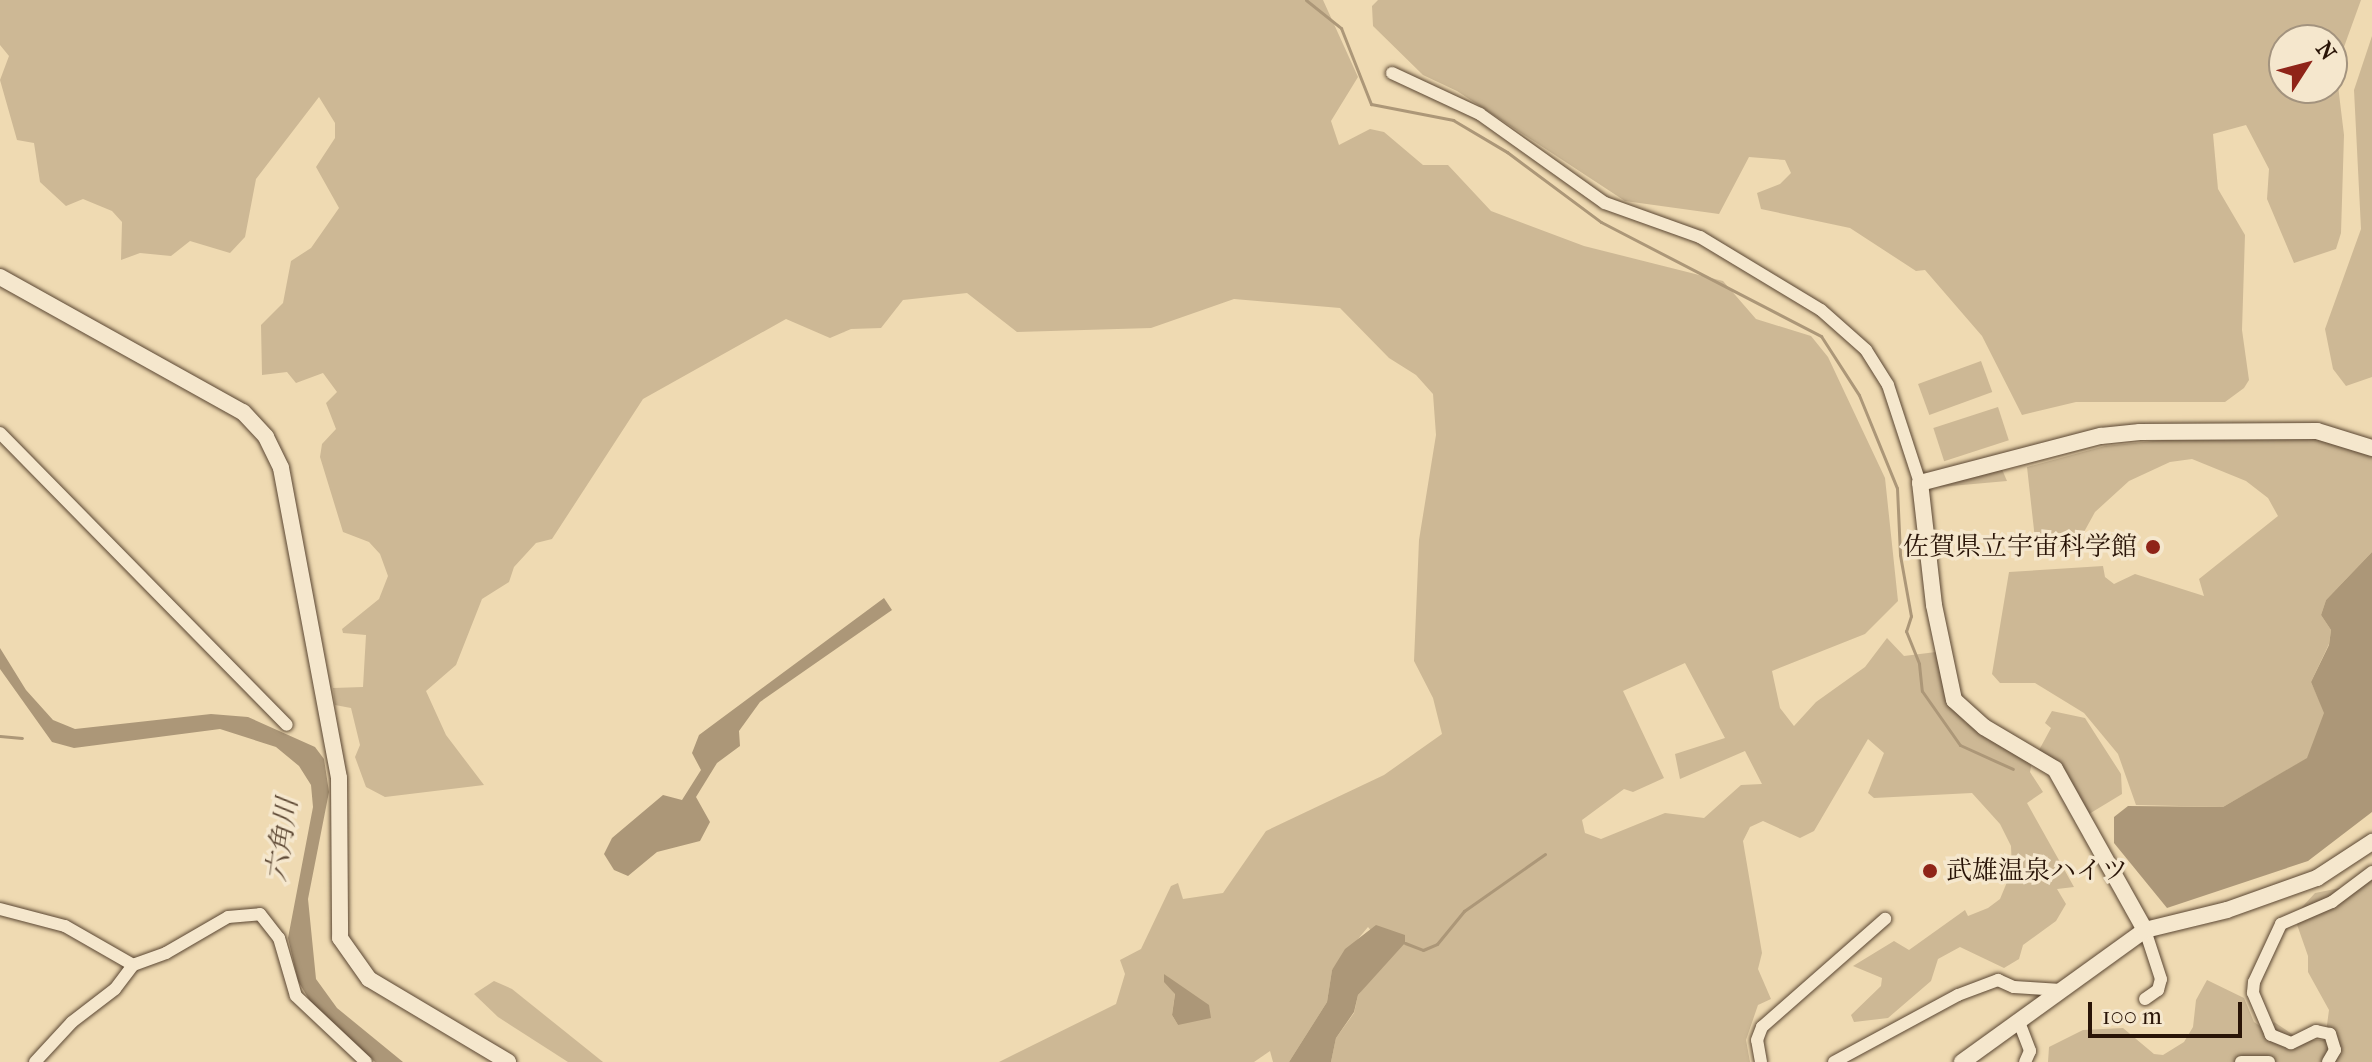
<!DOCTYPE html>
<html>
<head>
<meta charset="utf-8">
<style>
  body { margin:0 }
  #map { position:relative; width:2372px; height:1062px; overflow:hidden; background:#efdab2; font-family:"IM FELL French Canon","Noto Serif JP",serif }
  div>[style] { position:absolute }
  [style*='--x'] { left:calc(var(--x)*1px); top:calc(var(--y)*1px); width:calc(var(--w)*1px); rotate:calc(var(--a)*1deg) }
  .green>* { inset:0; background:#cdb895; transform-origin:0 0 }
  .water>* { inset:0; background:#ac9778 }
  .stream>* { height:3px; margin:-1.5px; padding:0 1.5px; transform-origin:1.5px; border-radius:1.5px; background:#ac9778 }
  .roads { filter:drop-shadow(0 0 2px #5a4632) drop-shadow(0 0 2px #5a4632) }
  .street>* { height:12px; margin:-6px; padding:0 6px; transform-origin:6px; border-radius:6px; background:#f5e7cd }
  .secondary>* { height:16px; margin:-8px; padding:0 8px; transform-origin:8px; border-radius:8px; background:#f5e7cd }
  .dots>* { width:22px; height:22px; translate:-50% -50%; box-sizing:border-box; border:4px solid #f5e7cd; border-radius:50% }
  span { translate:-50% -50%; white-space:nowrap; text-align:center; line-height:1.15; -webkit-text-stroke:7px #f5e7cd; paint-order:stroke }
  .poi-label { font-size:26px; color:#291407 }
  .right { translate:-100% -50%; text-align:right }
  .left { translate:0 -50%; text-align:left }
  .water-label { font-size:28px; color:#5d4834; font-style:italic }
  .north { position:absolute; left:2268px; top:24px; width:80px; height:80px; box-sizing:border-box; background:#f5e7cd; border:2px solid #a3937e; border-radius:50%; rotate:54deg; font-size:22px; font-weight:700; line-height:32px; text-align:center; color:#291407 }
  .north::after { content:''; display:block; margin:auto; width:28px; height:36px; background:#8f2418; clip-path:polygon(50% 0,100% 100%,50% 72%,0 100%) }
  .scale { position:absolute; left:2088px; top:1002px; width:154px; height:36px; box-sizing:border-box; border:4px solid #291407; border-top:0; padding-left:10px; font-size:24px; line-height:28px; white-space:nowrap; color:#291407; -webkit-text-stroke:6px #f5e7cd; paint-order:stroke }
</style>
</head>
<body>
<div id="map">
  <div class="green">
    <i style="clip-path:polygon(evenodd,0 0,1323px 0,1358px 77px,1331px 121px,1339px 145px,1370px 129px,1384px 132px,1423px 165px,1448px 165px,1491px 211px,1584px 246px,1723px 281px,1756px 319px,1811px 336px,1828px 357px,1885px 478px,1898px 601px,1865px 634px,1772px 671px,1780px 708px,1794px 726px,1816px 702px,1865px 667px,1887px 638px,1904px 656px,1936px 652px,1944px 689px,1965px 722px,2032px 762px,2030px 772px,2043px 792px,2027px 803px,2074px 887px,2057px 889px,2066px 904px,2056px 921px,2023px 945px,2019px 959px,2004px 968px,1960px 947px,1938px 959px,1931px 981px,1888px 1018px,1854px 1022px,1851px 1015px,1881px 986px,1882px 978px,1853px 966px,1894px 941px,1909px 950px,1965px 910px,1968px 916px,1988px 908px,2000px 899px,2012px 870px,2011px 846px,2000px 824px,1972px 793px,1874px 798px,1868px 793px,1884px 753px,1868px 739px,1814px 831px,1800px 838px,1763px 821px,1750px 827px,1743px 841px,1762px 953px,1758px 969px,1771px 999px,1758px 1005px,1746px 1040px,1750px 1062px,1331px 1062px,1336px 1038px,1354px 1013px,1358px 995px,1391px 954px,1368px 927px,1332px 970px,1327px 1002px,1289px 1062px,1273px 1062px,1270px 1051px,1254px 1062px,999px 1062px,1116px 1004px,1125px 974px,1120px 960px,1141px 949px,1171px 886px,1178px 883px,1183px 899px,1223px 893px,1266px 831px,1384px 775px,1442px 734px,1433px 698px,1414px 661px,1419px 540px,1436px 435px,1433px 394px,1416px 375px,1389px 358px,1340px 308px,1234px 299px,1151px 328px,1017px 332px,967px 293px,903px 300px,881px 328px,851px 329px,830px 338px,786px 319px,643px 399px,552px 539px,536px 543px,514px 567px,509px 582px,482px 599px,456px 665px,426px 691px,446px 735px,484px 785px,385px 797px,366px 787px,355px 757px,360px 745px,351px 708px,335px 705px,333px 688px,363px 687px,366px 635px,343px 633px,342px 629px,379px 599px,388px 576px,380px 554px,369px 542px,343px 532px,320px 457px,322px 444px,336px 429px,326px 403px,337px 392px,323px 373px,296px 383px,287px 372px,262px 375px,261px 325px,283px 303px,291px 261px,311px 248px,339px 208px,316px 167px,335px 138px,335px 123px,319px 97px,256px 179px,245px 237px,230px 253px,190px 241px,171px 256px,140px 253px,121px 260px,122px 222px,112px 211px,83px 199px,66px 206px,40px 182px,34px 143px,17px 140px,0 80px,9px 56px,0 45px,0 0,1685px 663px,1725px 738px,1675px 754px,1680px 779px,1745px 751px,1762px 784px,1741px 785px,1704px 818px,1665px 813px,1601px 839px,1585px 833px,1582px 820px,1624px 789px,1633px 792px,1664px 778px,1623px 691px,1685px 663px,0 0,1164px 974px,1180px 987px,1178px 1025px,1172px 1015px,1175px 993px,1164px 974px)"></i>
    <i style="clip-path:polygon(evenodd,1378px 0,2361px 0,2336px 69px,2344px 135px,2341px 233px,2336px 249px,2294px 263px,2267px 199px,2269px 169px,2246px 125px,2213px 134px,2218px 189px,2245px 235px,2242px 330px,2249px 380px,2244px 388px,2225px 402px,2076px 402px,2022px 415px,1982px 336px,1925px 270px,1916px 271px,1850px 228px,1761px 209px,1757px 193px,1780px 184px,1791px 173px,1785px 160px,1749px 157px,1719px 214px,1625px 201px,1457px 91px,1423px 75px,1373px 26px,1372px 6px,1378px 0,2284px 40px,2332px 40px,2332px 88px,2284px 88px,2284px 40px)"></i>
    <i style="clip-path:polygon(2372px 36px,2372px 377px,2346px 386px,2333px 369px,2325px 329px,2361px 229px,2354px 90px)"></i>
    <i style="left:1981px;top:361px;width:33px;height:67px;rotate:70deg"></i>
    <i style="left:1998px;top:407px;width:35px;height:68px;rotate:72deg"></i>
    <i style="clip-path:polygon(2239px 432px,2295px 434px,2372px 452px,2372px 552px,2326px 600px,2321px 615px,2331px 630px,2329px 644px,2311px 682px,2325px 713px,2308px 758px,2223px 807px,2136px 805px,2118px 754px,2084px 713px,2035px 683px,2000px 683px,1992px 674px,2009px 572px,2103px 566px,2105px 577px,2114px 584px,2135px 574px,2204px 596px,2199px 579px,2278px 516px,2268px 498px,2246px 481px,2192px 459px,2170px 462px,2129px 481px,2095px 512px,2084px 532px,2083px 545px,2036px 548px,2027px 467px,2105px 446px)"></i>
    <i style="clip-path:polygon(2001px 467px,2007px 481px,1940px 487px,1938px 483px)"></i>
    <i style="clip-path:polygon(2052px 711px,2085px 718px,2121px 774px,2122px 794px,2089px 814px,2038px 752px,2051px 728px,2045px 723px)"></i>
    <i style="clip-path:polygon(2372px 866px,2372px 1062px,2048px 1062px,2049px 1047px,2083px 1030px,2123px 1028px,2154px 1054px,2163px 1055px,2184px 1042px,2193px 1027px,2196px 1000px,2207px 980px,2244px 998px,2254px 1022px,2269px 1032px,2274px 1022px,2301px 1040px,2325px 1040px,2329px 1010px,2308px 972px,2308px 956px,2294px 916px,2315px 893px,2345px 887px)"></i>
    <i style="clip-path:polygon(494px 981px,512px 989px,603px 1062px,568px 1062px,498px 1017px,474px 994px)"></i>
  </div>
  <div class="water">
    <i style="clip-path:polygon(2372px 552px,2372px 812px,2308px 861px,2167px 908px,2114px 843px,2114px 817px,2128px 806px,2223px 807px,2307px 758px,2324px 713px,2311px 682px,2329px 645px,2331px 630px,2321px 615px,2326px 600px)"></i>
    <i style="clip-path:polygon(884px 598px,892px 610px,760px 702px,739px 731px,740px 746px,717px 763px,696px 797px,710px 822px,700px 841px,657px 852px,628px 876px,614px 870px,604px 854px,612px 838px,663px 795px,682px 800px,701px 770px,692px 753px,699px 735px)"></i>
    <i style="clip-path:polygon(0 648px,26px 690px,53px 720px,75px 729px,211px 714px,248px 717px,315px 747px,324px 759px,329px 792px,308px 899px,316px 979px,337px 1008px,403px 1062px,375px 1062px,310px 1001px,298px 981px,288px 938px,313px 807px,311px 785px,299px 766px,276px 747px,220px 729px,74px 748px,52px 742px,0 669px)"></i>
    <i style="clip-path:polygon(1376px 925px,1405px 935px,1405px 943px,1358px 995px,1354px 1012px,1336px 1038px,1331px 1062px,1289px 1062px,1327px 1002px,1332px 970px,1345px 949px)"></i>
    <i style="clip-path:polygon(1164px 974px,1209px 1005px,1211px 1018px,1178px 1025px,1172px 1015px,1175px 994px,1164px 982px)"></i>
  </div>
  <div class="stream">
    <i style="--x:1306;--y:0;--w:45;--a:38.7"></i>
    <i style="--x:1341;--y:28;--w:82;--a:68.5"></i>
    <i style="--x:1371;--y:104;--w:84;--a:11"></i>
    <i style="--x:1453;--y:120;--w:63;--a:30.7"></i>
    <i style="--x:1507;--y:152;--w:117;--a:36.7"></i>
    <i style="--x:1601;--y:222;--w:248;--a:27.4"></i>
    <i style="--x:1821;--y:336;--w:70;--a:57.2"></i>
    <i style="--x:1859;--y:395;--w:100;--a:67.8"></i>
    <i style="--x:1897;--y:488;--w:67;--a:87.4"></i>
    <i style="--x:1900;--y:555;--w:62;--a:79.8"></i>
    <i style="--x:1911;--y:616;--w:16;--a:108"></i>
    <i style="--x:1906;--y:631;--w:35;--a:68"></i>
    <i style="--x:1919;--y:664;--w:27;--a:84"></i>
    <i style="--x:1922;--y:691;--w:66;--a:54.9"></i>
    <i style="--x:1960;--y:745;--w:58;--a:24.4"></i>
    <i style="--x:0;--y:736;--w:22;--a:5"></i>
    <i style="--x:1405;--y:943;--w:19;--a:21"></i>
    <i style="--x:1423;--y:950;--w:15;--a:-23"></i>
    <i style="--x:1437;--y:944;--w:43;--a:-50.7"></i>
    <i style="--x:1464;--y:911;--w:99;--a:-35.1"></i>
  </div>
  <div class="roads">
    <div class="street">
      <i style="--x:1392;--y:73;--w:97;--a:25"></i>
      <i style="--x:1480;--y:114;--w:153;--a:35.5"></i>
      <i style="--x:1605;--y:203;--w:101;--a:19.7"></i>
      <i style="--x:1700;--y:237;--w:141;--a:31.1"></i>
      <i style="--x:1821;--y:310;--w:60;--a:41.6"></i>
      <i style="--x:1866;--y:350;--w:41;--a:57.8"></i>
      <i style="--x:1888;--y:385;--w:103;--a:71.9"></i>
      <i style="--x:0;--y:433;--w:409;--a:45.5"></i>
      <i style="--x:0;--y:909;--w:67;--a:14.7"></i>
      <i style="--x:65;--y:926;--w:78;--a:29.8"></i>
      <i style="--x:133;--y:965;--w:35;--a:-20"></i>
      <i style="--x:166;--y:953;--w:72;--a:-30.1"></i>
      <i style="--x:228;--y:917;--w:32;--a:-5"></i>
      <i style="--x:260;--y:914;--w:31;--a:52"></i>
      <i style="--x:279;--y:938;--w:60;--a:73.7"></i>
      <i style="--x:296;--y:996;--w:96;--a:43.3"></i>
      <i style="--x:2145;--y:999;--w:16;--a:-35"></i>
      <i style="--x:2158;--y:990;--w:11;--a:-75"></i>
      <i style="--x:2161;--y:979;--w:52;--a:-108.1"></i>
      <i style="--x:2019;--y:1022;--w:31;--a:69"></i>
      <i style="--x:2030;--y:1051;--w:12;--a:114"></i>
      <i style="--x:35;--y:1062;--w:54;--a:-47.2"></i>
      <i style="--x:72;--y:1022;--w:54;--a:-37.5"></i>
      <i style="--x:115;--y:989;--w:30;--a:-53"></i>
      <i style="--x:1761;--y:1062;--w:22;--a:-100"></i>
      <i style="--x:1757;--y:1040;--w:14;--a:-69"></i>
      <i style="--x:1762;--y:1027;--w:164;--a:-41.3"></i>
      <i style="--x:1834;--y:1062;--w:141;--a:-28.4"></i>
      <i style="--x:1958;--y:995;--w:43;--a:-20.6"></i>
      <i style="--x:1998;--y:980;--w:17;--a:24"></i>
      <i style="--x:2014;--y:987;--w:47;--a:3.7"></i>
      <i style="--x:2241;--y:1062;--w:28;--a:0"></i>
      <i style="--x:2328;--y:1062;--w:14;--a:-60"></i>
      <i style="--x:2335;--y:1050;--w:17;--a:-107"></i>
      <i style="--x:2330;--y:1034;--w:14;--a:-168"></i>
      <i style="--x:2316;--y:1031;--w:28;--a:154"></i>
      <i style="--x:2291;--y:1043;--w:22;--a:-158"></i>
      <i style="--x:2271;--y:1035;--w:46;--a:-113.2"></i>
      <i style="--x:2253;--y:993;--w:11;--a:-85"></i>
      <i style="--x:2254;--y:982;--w:64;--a:-65"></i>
      <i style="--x:2281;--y:924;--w:56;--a:-23.3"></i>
      <i style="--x:2332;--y:902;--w:50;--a:-36.9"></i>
    </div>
    <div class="secondary">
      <i style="--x:0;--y:277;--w:278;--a:29.1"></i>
      <i style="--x:243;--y:412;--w:34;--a:47"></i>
      <i style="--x:266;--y:437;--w:34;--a:64"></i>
      <i style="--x:281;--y:468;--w:315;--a:79.4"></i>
      <i style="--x:339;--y:778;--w:160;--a:89.6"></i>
      <i style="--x:340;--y:938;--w:50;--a:54.7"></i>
      <i style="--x:369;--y:979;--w:162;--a:30.8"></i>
      <i style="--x:2145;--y:930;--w:184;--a:-119.2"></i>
      <i style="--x:2055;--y:769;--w:82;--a:-149.4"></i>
      <i style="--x:1984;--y:727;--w:40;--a:-138"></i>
      <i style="--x:1954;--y:700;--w:97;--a:-101.9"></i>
      <i style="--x:1934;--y:605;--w:123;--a:-96.5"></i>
      <i style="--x:1920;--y:483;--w:187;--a:-14.6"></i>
      <i style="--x:2101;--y:436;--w:39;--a:-6"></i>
      <i style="--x:2140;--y:432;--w:177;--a:-0.3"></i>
      <i style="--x:2317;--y:431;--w:58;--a:17.2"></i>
      <i style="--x:1962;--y:1062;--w:226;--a:-35.8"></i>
      <i style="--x:2145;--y:930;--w:84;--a:-13.7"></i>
      <i style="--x:2227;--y:910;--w:96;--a:-19.6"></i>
      <i style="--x:2317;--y:878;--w:66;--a:-33.2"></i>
    </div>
  </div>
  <div class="dots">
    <i style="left:2153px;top:547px;background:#8f2418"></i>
    <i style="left:1930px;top:871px;background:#8f2418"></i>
  </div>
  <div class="poi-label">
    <span class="right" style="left:2137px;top:547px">佐賀県立宇宙科学館</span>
    <span class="left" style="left:1946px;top:871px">武雄温泉ハイツ</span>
  </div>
  <div class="water-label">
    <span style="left:282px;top:840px;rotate:-82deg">六角川</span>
  </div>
  <div class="north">N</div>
  <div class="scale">100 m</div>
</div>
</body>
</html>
